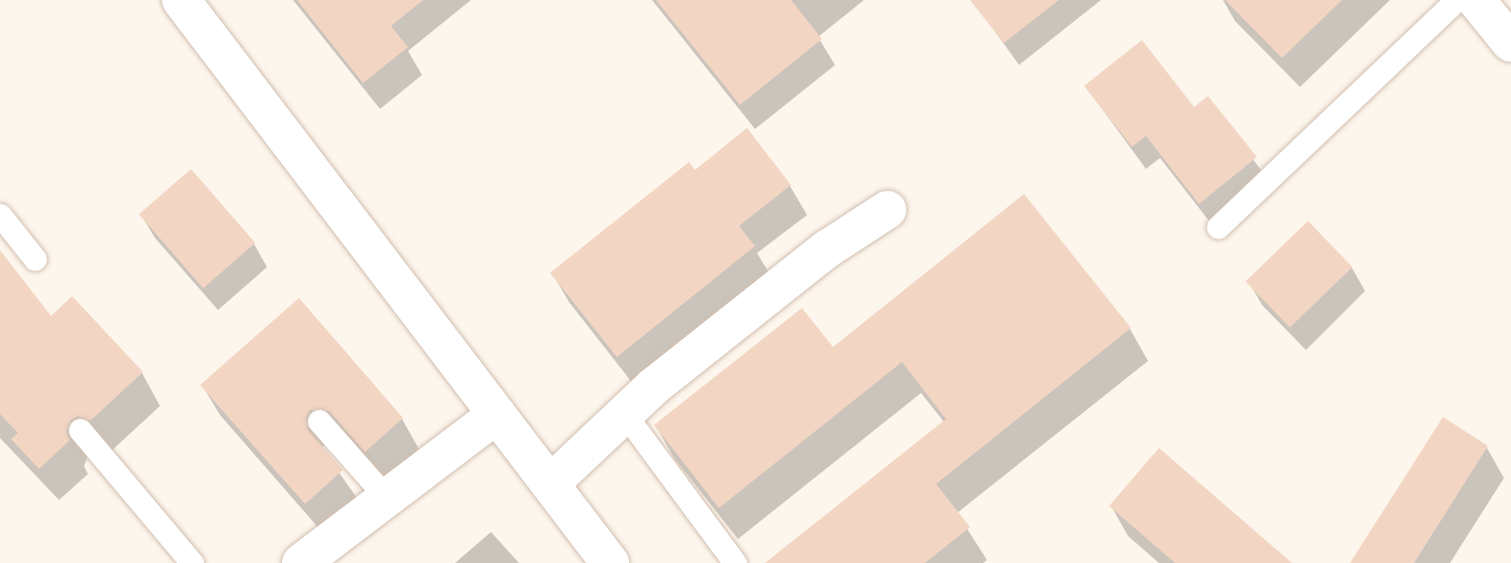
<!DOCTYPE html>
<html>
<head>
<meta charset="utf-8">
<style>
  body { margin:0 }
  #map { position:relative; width:1511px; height:563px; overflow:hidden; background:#fdf6ec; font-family:"Exo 2",sans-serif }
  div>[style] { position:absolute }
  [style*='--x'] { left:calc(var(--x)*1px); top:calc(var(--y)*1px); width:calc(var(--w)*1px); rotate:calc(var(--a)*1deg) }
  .shadow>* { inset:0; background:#0003 }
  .building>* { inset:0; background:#f3d5c3; transform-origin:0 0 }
  .roads { filter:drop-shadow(0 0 2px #d1beb0) drop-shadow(0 0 2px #d1beb0) }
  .lane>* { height:23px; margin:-11.5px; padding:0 11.5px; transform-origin:11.5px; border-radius:11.5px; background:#fff }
  .street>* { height:38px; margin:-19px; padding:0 19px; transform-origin:19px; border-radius:19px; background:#fff }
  span { translate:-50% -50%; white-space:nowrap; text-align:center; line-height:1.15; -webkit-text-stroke:5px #fffaf3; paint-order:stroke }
</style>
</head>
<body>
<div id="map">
  <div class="shadow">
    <i style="clip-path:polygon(293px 0,471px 0,408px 51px,422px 75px,380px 109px)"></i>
    <i style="clip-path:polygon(652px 0,864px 0,818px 37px,835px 65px,755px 129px)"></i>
    <i style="clip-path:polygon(1101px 0,1019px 65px,973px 1px,975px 0)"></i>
    <i style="clip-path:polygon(1223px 0,1390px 0,1300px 87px,1235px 21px)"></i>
    <i style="clip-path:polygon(1086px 87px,1194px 109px,1208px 98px,1269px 181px,1213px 226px,1160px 158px,1146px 169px)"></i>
    <i style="clip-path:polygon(694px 172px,790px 186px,807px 215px,757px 253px,771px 276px,634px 385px,569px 302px,552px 273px)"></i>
    <i style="clip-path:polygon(1024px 196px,1130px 329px,1148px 361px,957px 513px,987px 560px,983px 563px,768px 563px,944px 422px,921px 393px,738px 539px,674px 458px,656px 426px,832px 349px)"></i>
    <i style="clip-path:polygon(141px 215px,254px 244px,267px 267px,218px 310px,155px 238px)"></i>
    <i style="clip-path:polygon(0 253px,51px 318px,142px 373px,160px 406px,109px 453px,89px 453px,84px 466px,88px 474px,59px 500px,0 438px)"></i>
    <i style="clip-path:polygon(1352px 268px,1365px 291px,1306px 350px,1262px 305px,1249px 282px)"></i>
    <i style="clip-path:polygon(299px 301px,402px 419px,419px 449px,383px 481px,328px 440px,322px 448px,359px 501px,323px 533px,220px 415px,202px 385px)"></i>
    <i style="clip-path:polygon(1443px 420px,1487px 448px,1504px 478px,1450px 563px,1352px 563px)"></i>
    <i style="clip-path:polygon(1111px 506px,1290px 563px,1159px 563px,1128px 536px)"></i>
    <i style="clip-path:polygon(491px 532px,519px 563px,455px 563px)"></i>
  </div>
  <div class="building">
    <i style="clip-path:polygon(297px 0,423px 0,391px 26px,408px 47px,363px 83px)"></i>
    <i style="clip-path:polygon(656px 0,791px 0,822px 39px,740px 105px)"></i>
    <i style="clip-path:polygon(970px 0,1059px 0,1004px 43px)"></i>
    <i style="clip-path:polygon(1225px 0,1342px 0,1282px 58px)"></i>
    <i style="clip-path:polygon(1142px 40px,1194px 107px,1208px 96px,1257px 157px,1199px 204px,1146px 136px,1132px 147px,1084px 86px)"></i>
    <i style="clip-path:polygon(747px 128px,791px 185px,739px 226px,755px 246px,617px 357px,550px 273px,689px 162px,695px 170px)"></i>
    <i style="left:191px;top:169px;width:98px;height:69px;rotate:49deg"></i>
    <i style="clip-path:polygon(1024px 194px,1131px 328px,936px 484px,970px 527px,925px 563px,765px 563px,946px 419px,902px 362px,719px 508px,654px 425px,802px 308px,833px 347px)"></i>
    <i style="left:1308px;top:221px;width:64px;height:87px;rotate:46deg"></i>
    <i style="clip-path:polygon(0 250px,51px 316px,72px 296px,143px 372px,90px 421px,78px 416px,71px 420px,66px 432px,70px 440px,39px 469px,11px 439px,18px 433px,0 414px)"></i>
    <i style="clip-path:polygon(299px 298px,403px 418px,365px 452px,329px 411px,310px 410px,306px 417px,308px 430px,343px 470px,305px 504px,200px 385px)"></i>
    <i style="clip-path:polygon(1443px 417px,1488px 446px,1414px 563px,1350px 563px)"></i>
    <i style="clip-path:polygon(1159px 448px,1292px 563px,1175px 563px,1109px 506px)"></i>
  </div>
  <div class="roads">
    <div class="lane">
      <i style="--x:0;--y:215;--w:56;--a:51.5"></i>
      <i style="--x:1218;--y:227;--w:329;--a:-43.6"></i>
      <i style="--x:624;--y:413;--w:187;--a:53.5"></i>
      <i style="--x:319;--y:421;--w:103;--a:48.6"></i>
      <i style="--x:80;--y:430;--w:174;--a:49.9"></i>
    </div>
    <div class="street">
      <i style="--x:181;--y:0;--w:708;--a:52.69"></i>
      <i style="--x:1476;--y:0;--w:55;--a:50.9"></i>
      <i style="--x:550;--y:484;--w:143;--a:-43.3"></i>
      <i style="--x:654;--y:386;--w:221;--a:-38.4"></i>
      <i style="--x:827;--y:249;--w:72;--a:-33"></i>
      <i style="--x:301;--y:563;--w:246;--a:-37.2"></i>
    </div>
  </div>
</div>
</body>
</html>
